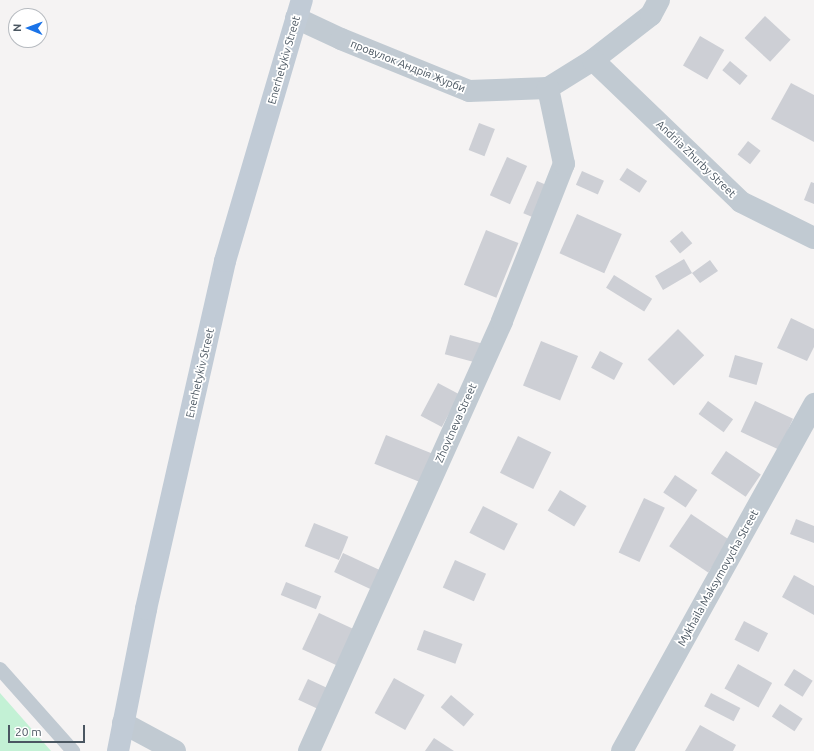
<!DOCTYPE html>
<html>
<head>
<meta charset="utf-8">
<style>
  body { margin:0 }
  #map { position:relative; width:814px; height:751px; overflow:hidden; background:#f5f3f3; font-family:Ubuntu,sans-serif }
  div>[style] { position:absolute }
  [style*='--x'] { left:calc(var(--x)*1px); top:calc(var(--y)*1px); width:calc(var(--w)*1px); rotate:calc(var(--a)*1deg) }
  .green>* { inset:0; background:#c3f1d5 }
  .building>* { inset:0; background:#cdcfd5; transform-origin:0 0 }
  .lane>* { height:14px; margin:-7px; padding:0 7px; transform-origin:7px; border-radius:7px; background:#c1cad2 }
  .street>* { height:22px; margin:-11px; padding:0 11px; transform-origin:11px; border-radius:11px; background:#c1cad2 }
  .secondary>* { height:22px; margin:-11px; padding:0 11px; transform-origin:11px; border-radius:11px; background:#c1cbd6 }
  span { translate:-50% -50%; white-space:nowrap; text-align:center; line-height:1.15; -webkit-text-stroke:3.5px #fff; paint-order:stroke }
  .street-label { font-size:11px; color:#4a5661 }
  .north { position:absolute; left:8px; top:8px; width:40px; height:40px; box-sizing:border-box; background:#fff; border:1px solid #b7bbc0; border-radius:50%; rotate:271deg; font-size:11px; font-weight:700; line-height:16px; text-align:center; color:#4a5661 }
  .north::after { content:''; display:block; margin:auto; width:14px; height:18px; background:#1a73e8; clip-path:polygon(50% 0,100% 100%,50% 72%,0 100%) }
  .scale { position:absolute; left:8px; top:725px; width:77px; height:18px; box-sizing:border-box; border:2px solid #4a5661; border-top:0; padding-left:5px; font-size:12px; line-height:14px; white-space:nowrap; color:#4a5661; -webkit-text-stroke:3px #fff; paint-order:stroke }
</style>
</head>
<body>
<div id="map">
  <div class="green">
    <i style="clip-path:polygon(0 693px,51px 751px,0 751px)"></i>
  </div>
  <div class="building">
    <i style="left:765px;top:16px;width:35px;height:30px;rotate:43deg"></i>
    <i style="left:700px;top:36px;width:28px;height:34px;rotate:30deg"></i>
    <i style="left:730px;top:61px;width:23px;height:12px;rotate:40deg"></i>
    <i style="clip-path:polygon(791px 83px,814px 95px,814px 142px,771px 119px)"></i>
    <i style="left:479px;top:123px;width:17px;height:29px;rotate:21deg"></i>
    <i style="left:748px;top:141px;width:16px;height:17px;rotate:38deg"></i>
    <i style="left:507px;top:157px;width:22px;height:42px;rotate:24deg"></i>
    <i style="left:627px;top:168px;width:24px;height:14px;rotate:33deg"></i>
    <i style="left:582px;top:171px;width:24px;height:15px;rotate:24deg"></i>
    <i style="left:537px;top:181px;width:15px;height:35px;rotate:23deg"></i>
    <i style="clip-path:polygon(811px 182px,814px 183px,814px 204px,804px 200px)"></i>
    <i style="left:577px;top:214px;width:49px;height:43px;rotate:24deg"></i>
    <i style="left:486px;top:230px;width:35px;height:59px;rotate:22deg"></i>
    <i style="left:682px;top:231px;width:16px;height:16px;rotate:50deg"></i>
    <i style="clip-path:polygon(684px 259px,692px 273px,710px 260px,718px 271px,700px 283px,692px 273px,663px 290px,655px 276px)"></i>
    <i style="left:614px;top:275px;width:45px;height:15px;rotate:32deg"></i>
    <i style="clip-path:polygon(791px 318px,814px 329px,814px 347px,807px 361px,777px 348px)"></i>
    <i style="left:678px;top:329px;width:37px;height:43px;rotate:45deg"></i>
    <i style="left:450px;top:335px;width:34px;height:20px;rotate:15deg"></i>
    <i style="left:541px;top:341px;width:40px;height:48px;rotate:22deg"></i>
    <i style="left:600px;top:351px;width:26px;height:19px;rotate:28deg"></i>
    <i style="left:735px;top:355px;width:29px;height:23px;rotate:16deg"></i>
    <i style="left:438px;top:383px;width:24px;height:37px;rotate:28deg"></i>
    <i style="left:708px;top:401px;width:31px;height:16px;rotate:36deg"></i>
    <i style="left:755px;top:401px;width:42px;height:34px;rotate:25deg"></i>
    <i style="left:386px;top:435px;width:51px;height:31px;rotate:22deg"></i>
    <i style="left:518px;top:436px;width:37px;height:41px;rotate:26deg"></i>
    <i style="left:726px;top:451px;width:42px;height:27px;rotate:34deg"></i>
    <i style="left:675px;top:475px;width:27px;height:21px;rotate:34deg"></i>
    <i style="left:560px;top:490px;width:31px;height:24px;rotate:31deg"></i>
    <i style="left:644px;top:498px;width:23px;height:60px;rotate:25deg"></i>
    <i style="left:483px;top:506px;width:39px;height:30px;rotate:27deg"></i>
    <i style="left:691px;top:514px;width:47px;height:39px;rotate:34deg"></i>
    <i style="clip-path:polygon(796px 519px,814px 526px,814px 543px,790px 534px)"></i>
    <i style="left:314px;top:523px;width:37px;height:25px;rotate:22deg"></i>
    <i style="left:343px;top:553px;width:44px;height:21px;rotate:25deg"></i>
    <i style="left:455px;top:560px;width:34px;height:30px;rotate:24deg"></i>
    <i style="clip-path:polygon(794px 575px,814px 586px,814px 615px,782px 597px)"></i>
    <i style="left:286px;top:582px;width:38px;height:14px;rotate:22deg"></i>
    <i style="left:319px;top:613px;width:38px;height:40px;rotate:25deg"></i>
    <i style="left:744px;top:621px;width:27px;height:21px;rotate:27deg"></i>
    <i style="left:424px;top:630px;width:41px;height:21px;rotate:20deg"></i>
    <i style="left:738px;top:664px;width:39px;height:28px;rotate:29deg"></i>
    <i style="left:794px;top:669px;width:22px;height:19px;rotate:32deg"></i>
    <i style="left:394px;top:678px;width:35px;height:40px;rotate:29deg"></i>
    <i style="left:308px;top:679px;width:26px;height:23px;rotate:25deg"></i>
    <i style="left:711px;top:693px;width:33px;height:15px;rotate:27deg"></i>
    <i style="left:451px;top:695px;width:30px;height:16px;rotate:40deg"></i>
    <i style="left:780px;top:704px;width:27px;height:15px;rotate:33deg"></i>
    <i style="clip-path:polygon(700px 725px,736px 745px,733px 751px,685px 751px)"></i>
    <i style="clip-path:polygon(434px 738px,454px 751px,425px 751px)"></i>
  </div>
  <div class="lane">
    <i style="--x:0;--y:669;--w:110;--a:48.3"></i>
  </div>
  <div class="street">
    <i style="--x:296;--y:18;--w:50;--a:25"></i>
    <i style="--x:341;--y:39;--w:138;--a:22.1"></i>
    <i style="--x:469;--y:91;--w:79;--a:-2.2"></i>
    <i style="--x:548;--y:88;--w:53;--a:-31.9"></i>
    <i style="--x:593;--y:60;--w:73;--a:-37.8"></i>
    <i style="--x:651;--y:15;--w:17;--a:-62"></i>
    <i style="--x:593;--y:60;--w:205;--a:43.8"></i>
    <i style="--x:741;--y:202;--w:81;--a:26.3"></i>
    <i style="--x:123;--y:723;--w:59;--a:28.3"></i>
    <i style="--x:309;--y:751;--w:471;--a:-65.8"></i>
    <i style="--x:502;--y:321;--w:169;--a:-68.5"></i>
    <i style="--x:564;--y:164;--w:78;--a:-101.9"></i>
    <i style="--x:622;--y:751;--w:397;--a:-61"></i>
  </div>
  <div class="secondary">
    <i style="--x:118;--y:751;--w:145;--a:-78.8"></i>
    <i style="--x:146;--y:609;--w:357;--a:-77.2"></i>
    <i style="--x:225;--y:261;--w:272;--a:-73.6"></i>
  </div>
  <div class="street-label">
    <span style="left:284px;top:60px;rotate:-74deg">Enerhetykiv Street</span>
    <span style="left:408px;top:66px;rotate:22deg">провулок Андрія Журби</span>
    <span style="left:696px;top:159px;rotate:44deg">Andriia Zhurby Street</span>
    <span style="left:200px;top:373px;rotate:-77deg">Enerhetykiv Street</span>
    <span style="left:456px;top:423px;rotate:-66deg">Zhovtneva Street</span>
    <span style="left:718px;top:578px;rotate:-61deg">Mykhaila Maksymovycha Street</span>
  </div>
  <div class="north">N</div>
  <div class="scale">20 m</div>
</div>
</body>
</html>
